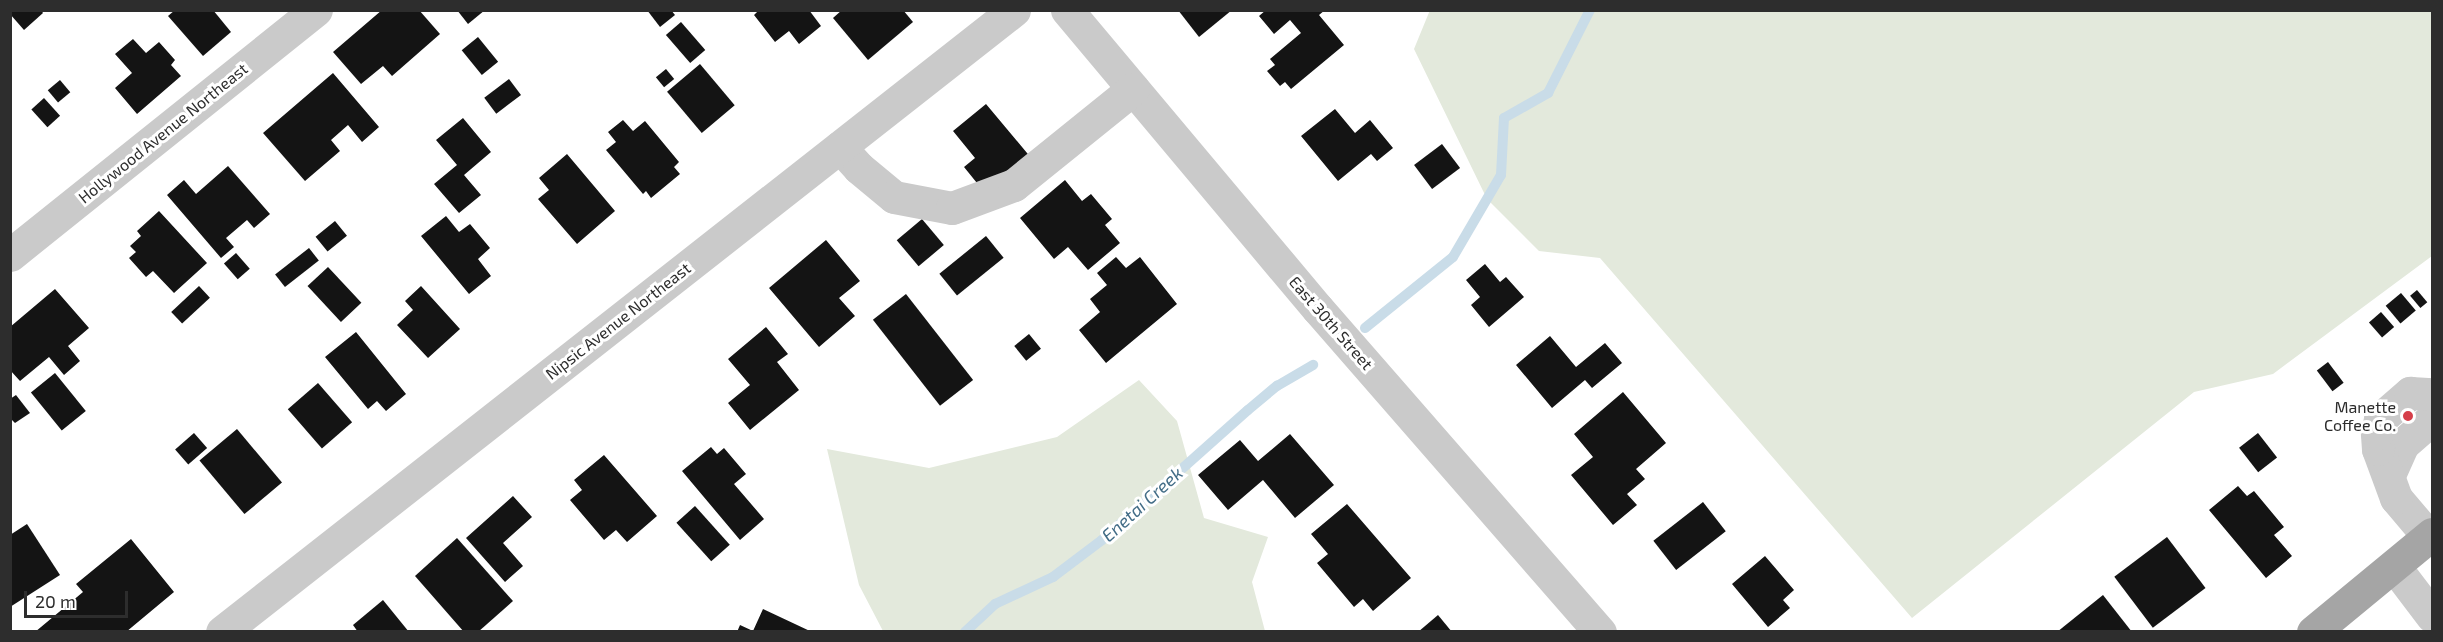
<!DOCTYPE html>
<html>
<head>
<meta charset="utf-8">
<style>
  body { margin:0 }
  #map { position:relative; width:2443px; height:642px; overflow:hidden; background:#fff; font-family:"Exo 2",sans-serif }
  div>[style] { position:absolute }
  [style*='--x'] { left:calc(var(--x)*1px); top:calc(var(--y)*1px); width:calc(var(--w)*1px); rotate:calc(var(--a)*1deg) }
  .green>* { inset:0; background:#e3e9dc }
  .stream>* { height:10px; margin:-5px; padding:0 5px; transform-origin:5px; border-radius:5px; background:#c9dce8 }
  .building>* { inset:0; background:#141414; transform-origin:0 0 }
  .minor>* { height:33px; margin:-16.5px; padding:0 16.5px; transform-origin:16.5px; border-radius:16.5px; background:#cacaca }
  .major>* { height:33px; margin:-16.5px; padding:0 16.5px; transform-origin:16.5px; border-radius:16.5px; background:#a5a5a5 }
  .dots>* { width:16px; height:16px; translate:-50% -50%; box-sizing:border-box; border:3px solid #fff; border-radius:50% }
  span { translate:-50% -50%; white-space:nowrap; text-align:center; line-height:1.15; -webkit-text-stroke:6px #fff; paint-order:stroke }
  .street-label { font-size:16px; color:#2d2d2d }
  .poi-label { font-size:16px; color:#2d2d2d }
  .right { translate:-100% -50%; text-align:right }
  .water-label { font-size:18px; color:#436d87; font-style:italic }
  .frame { position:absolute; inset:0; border:12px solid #2d2d2d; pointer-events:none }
  .scale { position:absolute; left:24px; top:591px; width:104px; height:27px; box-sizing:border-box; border:3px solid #2d2d2d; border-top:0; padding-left:8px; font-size:18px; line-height:21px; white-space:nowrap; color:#2d2d2d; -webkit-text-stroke:4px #fff; paint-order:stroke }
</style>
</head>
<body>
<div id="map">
  <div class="green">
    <i style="clip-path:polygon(1430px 10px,2432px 11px,2432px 256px,2273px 374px,2194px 392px,1912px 618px,1600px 258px,1539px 251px,1487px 199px,1414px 49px)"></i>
    <i style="clip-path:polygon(1139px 380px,1177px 421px,1204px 518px,1268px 537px,1252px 582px,1265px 631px,883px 631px,859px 585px,827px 449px,929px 468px,1057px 437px)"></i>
  </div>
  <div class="stream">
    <i style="--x:1365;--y:328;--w:113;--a:-38.9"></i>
    <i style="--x:1453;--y:257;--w:95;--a:-59.7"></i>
    <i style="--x:1501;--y:175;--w:57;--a:-87"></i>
    <i style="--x:1504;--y:118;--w:51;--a:-29.6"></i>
    <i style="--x:1548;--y:93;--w:93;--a:-63.2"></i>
    <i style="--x:965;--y:632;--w:41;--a:-43"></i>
    <i style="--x:995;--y:604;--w:64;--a:-25"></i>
    <i style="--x:1053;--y:577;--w:61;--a:-37.1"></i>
    <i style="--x:1102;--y:540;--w:195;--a:-41.7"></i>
    <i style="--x:1248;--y:410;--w:38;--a:-40"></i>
    <i style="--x:1277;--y:386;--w:42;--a:-30.3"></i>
  </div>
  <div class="building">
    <i style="clip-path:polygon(10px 10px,41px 10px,43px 13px,24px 30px,10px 14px)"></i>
    <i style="clip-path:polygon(175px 10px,213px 10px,231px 32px,203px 56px,168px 16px)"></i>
    <i style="clip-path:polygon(382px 10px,419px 10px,440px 34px,392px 76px,383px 66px,361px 84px,333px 52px)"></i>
    <i style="clip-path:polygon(457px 10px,485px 10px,468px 24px)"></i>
    <i style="clip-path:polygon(647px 10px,671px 10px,675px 15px,660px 27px)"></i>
    <i style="clip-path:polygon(759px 10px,809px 10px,821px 26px,799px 44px,789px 31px,775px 42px,754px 15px)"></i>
    <i style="clip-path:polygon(842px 10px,903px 10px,913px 22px,868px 60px,833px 18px)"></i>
    <i style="clip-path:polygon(1178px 10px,1232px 10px,1199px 37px)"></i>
    <i style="clip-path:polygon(1266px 10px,1325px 10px,1319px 15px,1344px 45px,1291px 89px,1285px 82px,1280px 86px,1267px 71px,1275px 65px,1270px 59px,1301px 33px,1290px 20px,1274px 34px,1259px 16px)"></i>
    <i style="left:681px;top:22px;width:37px;height:20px;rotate:49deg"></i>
    <i style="left:478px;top:37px;width:32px;height:21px;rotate:51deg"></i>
    <i style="clip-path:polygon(133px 39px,146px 53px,159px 42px,175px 60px,171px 65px,181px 76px,137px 114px,115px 88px,132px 73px,115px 54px)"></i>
    <i style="left:700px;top:64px;width:54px;height:43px;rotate:50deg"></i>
    <i style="left:666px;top:69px;width:13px;height:13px;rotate:51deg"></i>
    <i style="clip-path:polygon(333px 73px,379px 127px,362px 142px,348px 125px,331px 140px,340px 151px,305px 181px,263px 133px)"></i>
    <i style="left:509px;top:79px;width:20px;height:31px;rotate:53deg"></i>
    <i style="left:60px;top:80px;width:16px;height:16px;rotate:50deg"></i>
    <i style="left:44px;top:98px;width:24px;height:17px;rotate:48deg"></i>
    <i style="clip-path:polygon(986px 104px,1032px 159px,981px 188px,964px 167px,975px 158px,953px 131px)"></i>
    <i style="clip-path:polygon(1335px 109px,1355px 133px,1370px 120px,1393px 148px,1377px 161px,1371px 154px,1338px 181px,1301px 136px)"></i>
    <i style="clip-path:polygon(463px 118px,491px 152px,464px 175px,481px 195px,459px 213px,434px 184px,457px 165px,436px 140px)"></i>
    <i style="clip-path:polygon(623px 120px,633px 131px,645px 121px,679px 162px,674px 167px,680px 174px,651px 198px,646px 191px,643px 194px,606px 150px,616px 142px,608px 132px)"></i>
    <i style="left:1442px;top:144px;width:30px;height:35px;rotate:53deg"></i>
    <i style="clip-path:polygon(567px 154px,615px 211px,577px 244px,538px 199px,549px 190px,539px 178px)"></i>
    <i style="clip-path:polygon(228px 166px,270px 214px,254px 228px,247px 220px,226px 238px,234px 247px,221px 258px,167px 195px,184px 180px,196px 194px)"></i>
    <i style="clip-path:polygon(1065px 180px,1082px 201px,1091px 194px,1112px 219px,1105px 225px,1120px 243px,1088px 270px,1068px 247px,1054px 259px,1020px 218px)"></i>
    <i style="clip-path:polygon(159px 211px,207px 263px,174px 293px,153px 271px,146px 277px,129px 258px,136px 252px,130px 246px,141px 236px,137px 231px)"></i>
    <i style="clip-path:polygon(446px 216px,459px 232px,470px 224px,490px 248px,478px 259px,491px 276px,469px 294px,421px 236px)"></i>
    <i style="left:922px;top:219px;width:34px;height:33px;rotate:50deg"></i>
    <i style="left:335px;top:221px;width:19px;height:25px;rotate:51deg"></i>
    <i style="left:986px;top:236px;width:28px;height:60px;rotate:51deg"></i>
    <i style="clip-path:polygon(826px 240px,860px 281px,839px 298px,855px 316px,819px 347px,769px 288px)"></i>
    <i style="left:309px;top:248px;width:16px;height:43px;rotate:52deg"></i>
    <i style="left:236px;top:253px;width:21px;height:16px;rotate:49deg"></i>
    <i style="clip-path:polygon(1116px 257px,1126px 268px,1140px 257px,1177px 304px,1106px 363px,1079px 330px,1100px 312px,1090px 299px,1107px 285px,1097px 273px)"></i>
    <i style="clip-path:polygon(1485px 264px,1500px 282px,1506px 277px,1524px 297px,1489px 327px,1471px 305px,1480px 297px,1466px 280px)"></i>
    <i style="left:328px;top:267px;width:49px;height:28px;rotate:47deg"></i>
    <i style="left:199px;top:286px;width:16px;height:38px;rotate:47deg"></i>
    <i style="clip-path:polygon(421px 286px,460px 329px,428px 358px,397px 325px,413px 310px,405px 301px)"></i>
    <i style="clip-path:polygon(55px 289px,89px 328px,68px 346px,80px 361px,64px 375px,49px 357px,20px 381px,10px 370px,10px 327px)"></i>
    <i style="left:2417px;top:290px;width:16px;height:9px;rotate:50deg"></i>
    <i style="left:2401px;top:293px;width:23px;height:20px;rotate:50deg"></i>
    <i style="left:906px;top:294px;width:109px;height:42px;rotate:52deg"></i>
    <i style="left:2381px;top:312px;width:20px;height:16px;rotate:49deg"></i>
    <i style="clip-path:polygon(766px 327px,788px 354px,777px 362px,799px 390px,750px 430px,728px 403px,750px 385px,728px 359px)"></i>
    <i style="clip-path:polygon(356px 332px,406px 394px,386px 411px,377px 401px,368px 409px,325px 357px)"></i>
    <i style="left:1029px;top:334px;width:19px;height:19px;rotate:51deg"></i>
    <i style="clip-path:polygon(1550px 336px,1576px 367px,1605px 343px,1622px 363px,1592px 388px,1585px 380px,1552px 408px,1516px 365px)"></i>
    <i style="left:2328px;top:362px;width:26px;height:14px;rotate:53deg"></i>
    <i style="left:55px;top:373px;width:49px;height:31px;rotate:51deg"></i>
    <i style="left:318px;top:383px;width:52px;height:40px;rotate:49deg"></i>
    <i style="clip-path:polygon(1623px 392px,1666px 443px,1636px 469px,1645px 479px,1627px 494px,1637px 505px,1613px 525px,1571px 475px,1593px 457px,1574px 434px)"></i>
    <i style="clip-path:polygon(16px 395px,30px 413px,15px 423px,10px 418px,10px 399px)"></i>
    <i style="left:237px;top:429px;width:70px;height:49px;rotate:50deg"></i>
    <i style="left:194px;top:433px;width:20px;height:25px;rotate:49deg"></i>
    <i style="left:2258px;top:433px;width:31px;height:24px;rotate:52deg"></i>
    <i style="clip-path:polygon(1290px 434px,1334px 485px,1295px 518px,1263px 480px,1228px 510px,1198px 475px,1240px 440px,1258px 461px)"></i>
    <i style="clip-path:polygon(711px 447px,717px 454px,724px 448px,746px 474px,734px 484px,764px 519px,740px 540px,682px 471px)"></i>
    <i style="clip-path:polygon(604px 455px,657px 516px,627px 542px,616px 530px,604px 540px,570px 500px,582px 490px,574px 480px)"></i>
    <i style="clip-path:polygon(2238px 486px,2247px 496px,2254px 491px,2284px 527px,2274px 535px,2292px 556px,2266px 578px,2209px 510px)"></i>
    <i style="clip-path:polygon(513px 496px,532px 517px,503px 543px,523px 566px,505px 582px,466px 538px)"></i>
    <i style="left:1703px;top:502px;width:37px;height:63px;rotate:52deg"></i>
    <i style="clip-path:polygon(1347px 504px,1411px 578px,1373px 611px,1363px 599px,1354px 607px,1317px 563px,1328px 554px,1311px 534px)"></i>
    <i style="left:695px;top:506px;width:52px;height:25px;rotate:48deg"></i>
    <i style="clip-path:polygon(27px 524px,60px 575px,10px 607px,10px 535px)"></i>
    <i style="left:2167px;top:537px;width:64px;height:66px;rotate:53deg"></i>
    <i style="clip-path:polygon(457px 538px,513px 601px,478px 632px,464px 632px,415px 576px)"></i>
    <i style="clip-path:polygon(131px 539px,174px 592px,126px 632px,35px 632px,83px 592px,76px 584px)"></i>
    <i style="clip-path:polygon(1765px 556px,1794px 590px,1783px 600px,1790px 608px,1768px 627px,1732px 584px)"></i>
    <i style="clip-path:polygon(2103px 595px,2132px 632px,2057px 632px)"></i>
    <i style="clip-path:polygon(383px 600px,409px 632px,358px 632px,353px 625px)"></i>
    <i style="clip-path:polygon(763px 609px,812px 632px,737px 632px,740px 625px,753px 631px)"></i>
    <i style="clip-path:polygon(1438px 615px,1452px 632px,1418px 632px)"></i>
  </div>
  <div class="minor">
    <i style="--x:1067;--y:10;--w:390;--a:50"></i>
    <i style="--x:1318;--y:309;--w:429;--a:48.9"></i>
    <i style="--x:840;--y:147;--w:28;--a:48"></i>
    <i style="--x:859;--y:168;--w:45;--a:39.6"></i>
    <i style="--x:894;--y:197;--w:59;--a:10.7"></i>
    <i style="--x:952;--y:208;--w:66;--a:-20.4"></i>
    <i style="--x:1014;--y:185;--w:153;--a:-38.9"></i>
    <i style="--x:10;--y:255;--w:392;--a:-38.7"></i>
    <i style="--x:2389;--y:475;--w:34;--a:-66"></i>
    <i style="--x:2403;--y:444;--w:38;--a:-41"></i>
    <i style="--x:2429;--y:537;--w:51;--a:-130.2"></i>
    <i style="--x:2396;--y:498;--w:52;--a:-110.2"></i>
    <i style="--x:2378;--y:449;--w:16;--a:-94"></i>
    <i style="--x:2377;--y:433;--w:14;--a:-78"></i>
    <i style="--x:2380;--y:419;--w:40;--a:-41"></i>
    <i style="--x:2410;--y:393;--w:22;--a:3"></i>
    <i style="--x:2394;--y:566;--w:63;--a:52.8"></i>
    <i style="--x:222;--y:632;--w:1007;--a:-38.14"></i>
  </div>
  <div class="major">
    <i style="--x:2313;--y:632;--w:154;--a:-39.5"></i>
  </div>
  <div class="dots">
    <i style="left:2408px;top:416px;background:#d53e49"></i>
  </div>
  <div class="street-label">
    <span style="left:163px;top:133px;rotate:-39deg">Hollywood Avenue Northeast</span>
    <span style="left:618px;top:321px;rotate:-38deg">Nipsic Avenue Northeast</span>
    <span style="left:1331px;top:323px;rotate:49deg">East 30th Street</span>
  </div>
  <div class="poi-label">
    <span class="right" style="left:2396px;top:416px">Manette<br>Coffee Co.</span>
  </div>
  <div class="water-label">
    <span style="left:1142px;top:504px;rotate:-42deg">Enetai Creek</span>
  </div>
  <div class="frame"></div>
  <div class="scale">20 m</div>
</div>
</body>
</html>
